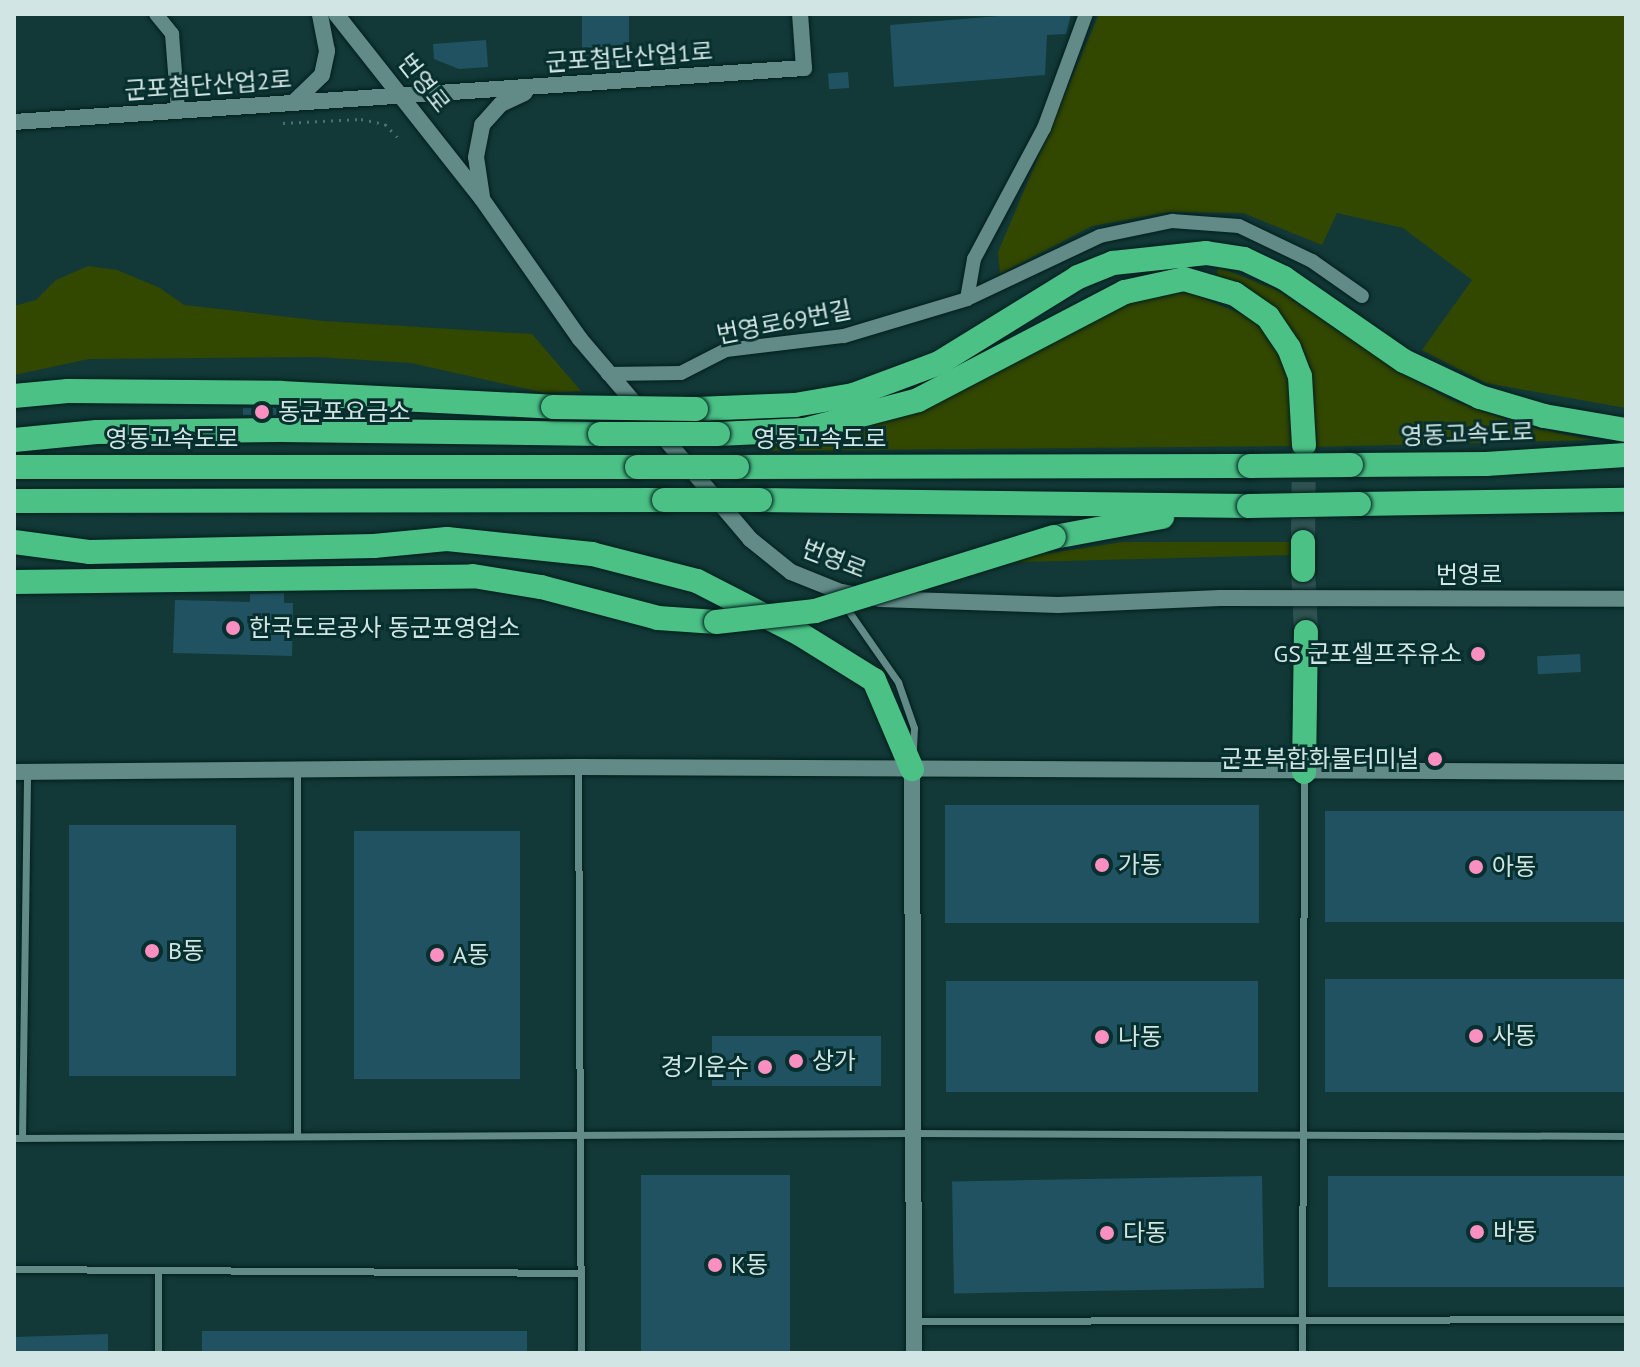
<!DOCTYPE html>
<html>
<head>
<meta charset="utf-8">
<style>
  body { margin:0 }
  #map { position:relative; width:1640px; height:1367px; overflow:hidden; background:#123937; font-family:"PT Sans","Noto Sans KR",sans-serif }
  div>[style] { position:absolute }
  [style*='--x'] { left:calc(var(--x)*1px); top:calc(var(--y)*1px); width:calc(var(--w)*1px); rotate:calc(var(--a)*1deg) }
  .green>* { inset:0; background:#324700 }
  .building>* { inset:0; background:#205262; transform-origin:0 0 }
  .motorway-tunnel>* { height:24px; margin-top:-12px; transform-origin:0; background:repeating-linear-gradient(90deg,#2f5351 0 24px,transparent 0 36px) }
  .path>* { height:3px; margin-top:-1.5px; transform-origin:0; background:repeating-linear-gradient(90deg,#4e6f6e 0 2px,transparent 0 8px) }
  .roads { filter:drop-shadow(0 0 2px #021f1d) drop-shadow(0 0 2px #021f1d) }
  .service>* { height:7px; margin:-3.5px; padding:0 3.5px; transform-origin:3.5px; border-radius:3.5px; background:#628a87 }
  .minor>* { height:14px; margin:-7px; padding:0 7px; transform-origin:7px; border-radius:7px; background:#628a87 }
  .tertiary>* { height:16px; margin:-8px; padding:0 8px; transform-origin:8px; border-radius:8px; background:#628a87 }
  .motorway>* { height:24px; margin:-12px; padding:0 12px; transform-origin:12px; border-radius:12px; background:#4bc186 }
  .bridges { filter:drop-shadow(0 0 2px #021f1d) drop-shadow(0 0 2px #021f1d) }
  .motorway-bridge>* { height:24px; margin:-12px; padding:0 12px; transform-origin:12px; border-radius:12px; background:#4bc186 }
  .dots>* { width:22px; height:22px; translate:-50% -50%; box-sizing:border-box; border:4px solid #062f2d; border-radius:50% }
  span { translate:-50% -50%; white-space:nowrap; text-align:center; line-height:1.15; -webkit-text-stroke:6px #062f2d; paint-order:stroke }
  .street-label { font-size:24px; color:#d1e5e4 }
  .poi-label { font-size:24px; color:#d1e5e4 }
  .left { translate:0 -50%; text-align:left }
  .right { translate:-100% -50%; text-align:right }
  .frame { position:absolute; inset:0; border:16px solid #d1e5e4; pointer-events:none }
</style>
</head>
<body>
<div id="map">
  <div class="green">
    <i style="clip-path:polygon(1099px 14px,1626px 14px,1626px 408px,1486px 383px,1422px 350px,1472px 280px,1403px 228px,1337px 213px,1322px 245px,1243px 213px,1169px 212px,1092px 226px,1000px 274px,998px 252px)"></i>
    <i style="clip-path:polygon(88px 266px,117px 270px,160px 288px,184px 305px,323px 321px,532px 334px,581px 391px,545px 393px,411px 363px,318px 357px,89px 359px,14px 375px,14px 306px,36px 300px,56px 280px)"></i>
    <i style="clip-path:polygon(1218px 267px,1279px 291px,1398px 371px,1451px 400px,1524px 426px,1592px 440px,1314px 447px,1307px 365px,1216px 278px)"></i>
    <i style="clip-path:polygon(1161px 292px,1191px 293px,1258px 321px,1291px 376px,1295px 446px,759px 451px,759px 444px,915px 410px,1131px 300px)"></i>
    <i style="clip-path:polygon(1122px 542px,1293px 542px,1293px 555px,988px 563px)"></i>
  </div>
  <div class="building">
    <i style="left:582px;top:14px;width:47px;height:51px"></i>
    <i style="clip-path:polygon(1024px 14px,1071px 14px,1066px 34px,1047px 35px,1045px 75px,894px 87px,890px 25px)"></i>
    <i style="clip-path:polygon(486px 40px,488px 67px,459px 69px,434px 59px,433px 44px)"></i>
    <i style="left:848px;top:72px;width:16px;height:20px;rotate:86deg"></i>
    <i style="left:243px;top:408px;width:37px;height:7px"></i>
    <i style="clip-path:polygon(284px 593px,284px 603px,293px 603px,292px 656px,173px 653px,175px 600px,250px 602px,250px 594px)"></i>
    <i style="left:1580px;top:654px;width:18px;height:43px;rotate:87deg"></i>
    <i style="left:1259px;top:805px;width:118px;height:314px;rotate:90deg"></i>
    <i style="left:1626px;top:811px;width:111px;height:301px;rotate:90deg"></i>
    <i style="left:69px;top:825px;width:167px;height:251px"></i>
    <i style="left:354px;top:831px;width:166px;height:248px"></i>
    <i style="left:1626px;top:979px;width:113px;height:301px;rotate:90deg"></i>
    <i style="left:1258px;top:981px;width:111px;height:312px;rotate:90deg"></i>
    <i style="left:712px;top:1036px;width:169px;height:50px"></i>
    <i style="left:641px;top:1175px;width:149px;height:178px"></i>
    <i style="left:1262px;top:1176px;width:112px;height:310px;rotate:89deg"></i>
    <i style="left:1626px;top:1176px;width:111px;height:298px;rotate:90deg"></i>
    <i style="left:202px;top:1331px;width:325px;height:22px"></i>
    <i style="clip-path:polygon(108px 1334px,108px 1353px,14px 1353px,14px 1337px)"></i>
  </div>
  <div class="motorway-tunnel">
    <i style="--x:1303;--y:542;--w:97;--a:-89.4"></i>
    <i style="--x:1303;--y:570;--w:62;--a:87.2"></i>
  </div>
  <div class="path">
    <i style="--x:283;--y:123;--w:78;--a:-2.9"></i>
    <i style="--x:361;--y:119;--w:25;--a:12"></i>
    <i style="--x:385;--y:124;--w:22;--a:47"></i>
  </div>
  <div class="roads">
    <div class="service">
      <i style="--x:845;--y:606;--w:93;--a:55.1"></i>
      <i style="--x:898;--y:682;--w:49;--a:70.8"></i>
      <i style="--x:914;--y:728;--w:22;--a:93"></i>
      <i style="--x:578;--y:769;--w:584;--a:89.71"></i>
      <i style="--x:297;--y:1136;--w:364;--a:-90"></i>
      <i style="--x:14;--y:1138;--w:899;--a:-0.32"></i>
      <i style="--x:913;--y:1133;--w:713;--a:0.24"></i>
      <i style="--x:22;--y:1138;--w:366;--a:-89.2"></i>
      <i style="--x:14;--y:1269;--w:566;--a:0.4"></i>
      <i style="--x:914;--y:1321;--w:712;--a:-0.16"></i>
      <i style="--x:158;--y:1353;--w:83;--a:-90"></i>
      <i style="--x:1302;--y:1353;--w:579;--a:-89.8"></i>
    </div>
    <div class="minor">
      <i style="--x:156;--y:14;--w:26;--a:51"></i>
      <i style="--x:172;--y:34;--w:76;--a:85.5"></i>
      <i style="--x:967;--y:299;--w:41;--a:-80.1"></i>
      <i style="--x:974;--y:259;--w:149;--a:-61.9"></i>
      <i style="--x:1044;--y:128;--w:121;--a:-69.8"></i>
      <i style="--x:608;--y:374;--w:73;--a:-0.8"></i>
      <i style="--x:681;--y:373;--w:51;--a:-27.1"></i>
      <i style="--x:726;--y:350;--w:119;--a:-6.8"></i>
      <i style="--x:844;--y:336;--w:128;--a:-16.7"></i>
      <i style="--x:967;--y:299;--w:147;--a:-25.3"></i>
      <i style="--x:1100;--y:236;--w:74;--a:-11.8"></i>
      <i style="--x:1172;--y:221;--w:67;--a:4.3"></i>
      <i style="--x:1239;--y:226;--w:81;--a:25.6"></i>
      <i style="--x:1312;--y:261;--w:61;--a:35"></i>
    </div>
    <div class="tertiary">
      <i style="--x:336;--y:14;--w:236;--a:51.7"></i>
      <i style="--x:482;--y:199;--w:171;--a:55"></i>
      <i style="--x:580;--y:339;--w:262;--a:49.6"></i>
      <i style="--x:750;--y:539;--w:53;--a:38.8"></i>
      <i style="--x:791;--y:572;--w:54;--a:21.8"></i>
      <i style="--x:841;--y:592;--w:40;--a:10"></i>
      <i style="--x:880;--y:599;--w:178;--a:1.9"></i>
      <i style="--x:1058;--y:605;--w:162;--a:-2.5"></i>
      <i style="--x:1220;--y:598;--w:406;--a:0.1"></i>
      <i style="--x:293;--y:103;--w:40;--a:-44"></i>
      <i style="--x:322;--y:75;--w:25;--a:-78"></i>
      <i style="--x:327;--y:51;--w:38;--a:-101"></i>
      <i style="--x:14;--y:122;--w:792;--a:-3.91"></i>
      <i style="--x:804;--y:68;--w:54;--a:-94.2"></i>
      <i style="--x:482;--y:197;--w:40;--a:-98.5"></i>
      <i style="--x:476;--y:157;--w:33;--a:-79"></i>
      <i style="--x:482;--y:125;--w:28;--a:-48"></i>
      <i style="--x:501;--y:104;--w:26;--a:-25"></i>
      <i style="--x:912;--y:769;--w:584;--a:89.8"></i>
      <i style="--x:14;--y:772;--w:564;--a:-0.51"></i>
      <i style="--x:578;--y:767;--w:1048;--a:0.27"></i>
    </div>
    <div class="motorway">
      <i style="--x:14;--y:396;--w:54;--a:-5.3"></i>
      <i style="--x:68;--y:391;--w:213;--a:0.5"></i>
      <i style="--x:281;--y:393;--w:272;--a:2.9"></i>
      <i style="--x:696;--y:409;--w:99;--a:-2.3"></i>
      <i style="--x:795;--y:405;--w:59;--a:-9.8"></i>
      <i style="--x:853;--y:395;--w:92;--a:-20.4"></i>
      <i style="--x:939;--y:363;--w:163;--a:-31.7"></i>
      <i style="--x:1078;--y:277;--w:38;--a:-22"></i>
      <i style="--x:1113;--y:263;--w:94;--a:-6.1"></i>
      <i style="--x:1206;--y:253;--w:38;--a:9"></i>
      <i style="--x:1244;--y:259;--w:44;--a:25.4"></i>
      <i style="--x:1284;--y:278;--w:146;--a:34.7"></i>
      <i style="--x:1404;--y:361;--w:84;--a:25.3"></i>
      <i style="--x:1480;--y:397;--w:67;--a:16.5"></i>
      <i style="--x:1544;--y:416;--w:83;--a:9.7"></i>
      <i style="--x:718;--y:434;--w:86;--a:-2.7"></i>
      <i style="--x:804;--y:430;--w:118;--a:-14.7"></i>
      <i style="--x:918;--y:400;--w:233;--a:-27.6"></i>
      <i style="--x:1125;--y:292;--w:60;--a:-12.4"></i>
      <i style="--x:1184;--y:279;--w:53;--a:16.4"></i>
      <i style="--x:1235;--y:294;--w:40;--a:34.9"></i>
      <i style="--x:1268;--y:317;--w:37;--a:56"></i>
      <i style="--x:1289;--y:348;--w:30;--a:69"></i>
      <i style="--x:1300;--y:376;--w:69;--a:86.7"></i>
      <i style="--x:14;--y:440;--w:83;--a:-5.5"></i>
      <i style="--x:97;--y:432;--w:183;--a:-0.6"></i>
      <i style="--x:280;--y:430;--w:320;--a:0.7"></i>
      <i style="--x:1351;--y:465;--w:135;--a:-0.4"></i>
      <i style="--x:1486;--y:464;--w:140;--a:-3.7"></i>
      <i style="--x:14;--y:467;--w:623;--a:0"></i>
      <i style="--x:737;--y:467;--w:513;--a:-0.11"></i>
      <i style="--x:760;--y:500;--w:489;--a:0.7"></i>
      <i style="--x:14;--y:501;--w:650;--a:-0.09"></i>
      <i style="--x:1359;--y:504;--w:267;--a:-0.9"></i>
      <i style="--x:1054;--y:537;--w:110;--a:-10.5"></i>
      <i style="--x:14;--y:542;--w:77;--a:7.5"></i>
      <i style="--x:90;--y:552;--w:284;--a:-1.2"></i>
      <i style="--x:374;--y:546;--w:73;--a:-5.5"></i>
      <i style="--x:447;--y:539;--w:146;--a:5.9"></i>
      <i style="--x:592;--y:554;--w:108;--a:14.4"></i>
      <i style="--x:697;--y:581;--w:116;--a:27.2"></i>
      <i style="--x:800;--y:634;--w:87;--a:31.9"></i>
      <i style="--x:874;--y:680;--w:97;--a:66.9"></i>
      <i style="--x:1303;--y:542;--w:28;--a:90"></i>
      <i style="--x:14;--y:582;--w:459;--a:-0.7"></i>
      <i style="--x:473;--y:576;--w:69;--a:9.2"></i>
      <i style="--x:541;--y:587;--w:121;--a:14.8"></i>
      <i style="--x:658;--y:618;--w:58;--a:3.9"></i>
      <i style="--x:1304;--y:772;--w:140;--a:-89.2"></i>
    </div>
  </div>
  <div class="bridges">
    <div class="motorway-bridge">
      <i style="--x:553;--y:407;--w:143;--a:0.8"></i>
      <i style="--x:600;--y:434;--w:118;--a:0"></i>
      <i style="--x:1250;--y:466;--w:101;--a:-0.6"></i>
      <i style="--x:637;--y:467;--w:100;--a:0"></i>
      <i style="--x:664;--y:500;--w:96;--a:0"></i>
      <i style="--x:1249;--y:506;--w:110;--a:-1"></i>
      <i style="--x:716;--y:622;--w:100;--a:-6.3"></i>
      <i style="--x:815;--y:611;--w:250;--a:-17.2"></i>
    </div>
  </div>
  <div class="dots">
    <i style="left:262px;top:412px;background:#fc8fc2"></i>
    <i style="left:233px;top:628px;background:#fc8fc2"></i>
    <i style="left:1478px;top:654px;background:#fc8fc2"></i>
    <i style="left:1435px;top:759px;background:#fc8fc2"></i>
    <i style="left:1102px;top:865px;background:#fc8fc2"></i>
    <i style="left:1476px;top:867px;background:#fc8fc2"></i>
    <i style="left:152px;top:951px;background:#fc8fc2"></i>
    <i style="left:437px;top:955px;background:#fc8fc2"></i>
    <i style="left:1476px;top:1036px;background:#fc8fc2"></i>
    <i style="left:1102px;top:1037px;background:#fc8fc2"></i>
    <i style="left:796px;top:1061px;background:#fc8fc2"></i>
    <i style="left:765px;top:1067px;background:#fc8fc2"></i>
    <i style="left:1477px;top:1232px;background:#fc8fc2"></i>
    <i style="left:1107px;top:1233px;background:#fc8fc2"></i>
    <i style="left:715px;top:1265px;background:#fc8fc2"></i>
  </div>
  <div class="street-label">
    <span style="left:629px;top:57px;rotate:-4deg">군포첨단산업1로</span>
    <span style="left:424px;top:83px;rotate:52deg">번영로</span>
    <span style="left:208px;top:85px;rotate:-4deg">군포첨단산업2로</span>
    <span style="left:784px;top:322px;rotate:-11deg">번영로69번길</span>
    <span style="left:1467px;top:434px;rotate:-2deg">영동고속도로</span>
    <span style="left:172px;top:439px">영동고속도로</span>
    <span style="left:820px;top:439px">영동고속도로</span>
    <span style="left:834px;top:559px;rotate:21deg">번영로</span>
    <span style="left:1469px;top:575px">번영로</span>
  </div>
  <div class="poi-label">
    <span class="left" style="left:278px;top:412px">동군포요금소</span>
    <span class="left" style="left:249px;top:628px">한국도로공사 동군포영업소</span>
    <span class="right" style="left:1462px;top:654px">GS 군포셀프주유소</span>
    <span class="right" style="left:1419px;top:759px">군포복합화물터미널</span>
    <span class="left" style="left:1118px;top:865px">가동</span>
    <span class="left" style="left:1492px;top:867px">아동</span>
    <span class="left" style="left:168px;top:951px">B동</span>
    <span class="left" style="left:453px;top:955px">A동</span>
    <span class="left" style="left:1492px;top:1036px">사동</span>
    <span class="left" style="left:1118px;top:1037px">나동</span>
    <span class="left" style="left:812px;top:1061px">상가</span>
    <span class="right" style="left:749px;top:1067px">경기운수</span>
    <span class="left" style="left:1493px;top:1232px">바동</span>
    <span class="left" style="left:1123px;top:1233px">다동</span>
    <span class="left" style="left:731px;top:1265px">K동</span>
  </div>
  <div class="frame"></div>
</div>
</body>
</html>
